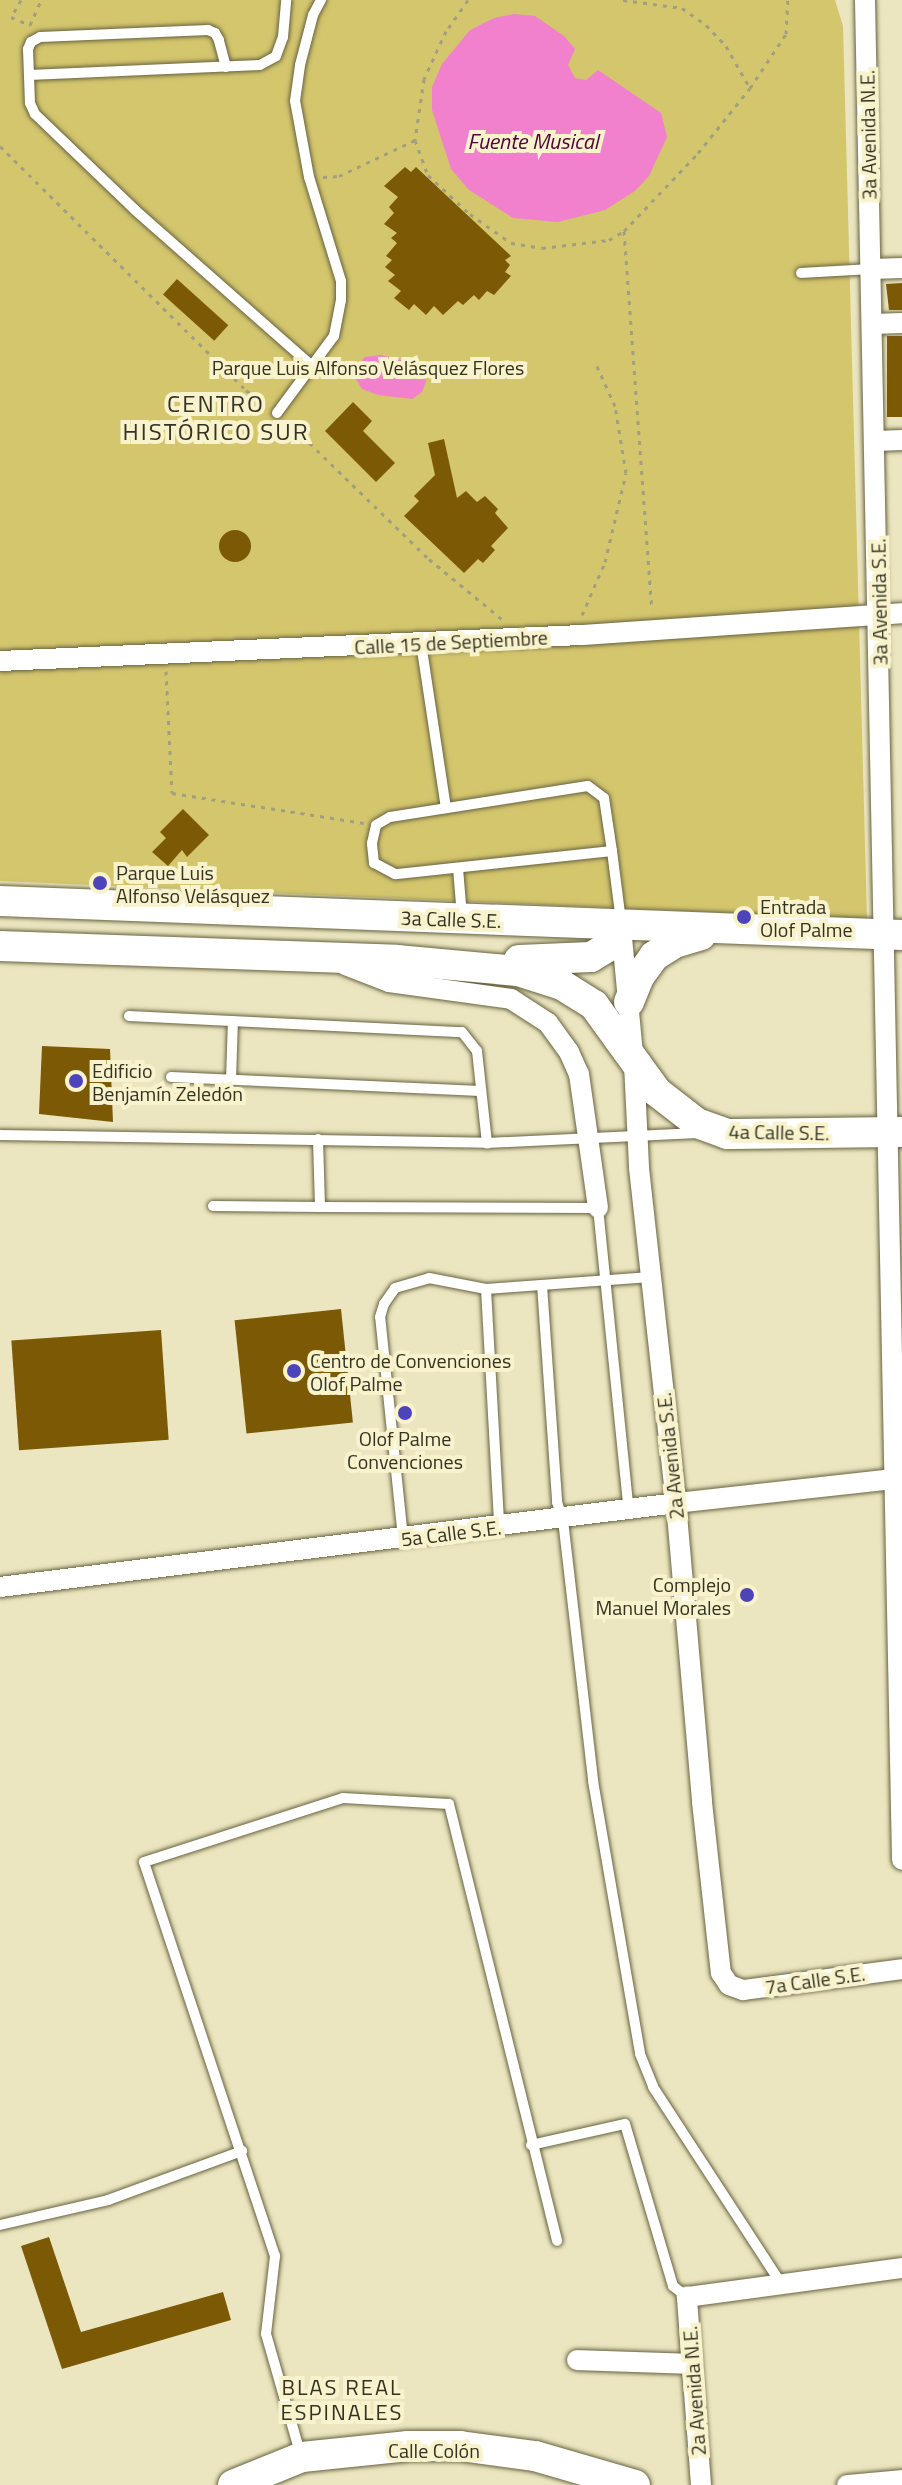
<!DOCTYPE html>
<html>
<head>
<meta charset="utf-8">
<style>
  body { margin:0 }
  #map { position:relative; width:902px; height:2485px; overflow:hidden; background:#ebe6bf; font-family:"Titillium Web",sans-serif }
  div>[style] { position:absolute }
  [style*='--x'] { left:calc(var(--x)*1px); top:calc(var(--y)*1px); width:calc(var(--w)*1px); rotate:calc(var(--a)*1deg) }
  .green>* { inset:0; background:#d4c66d }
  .water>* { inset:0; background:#f180cd }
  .building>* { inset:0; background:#7c5905; transform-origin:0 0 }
  .round { border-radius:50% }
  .path>* { height:3px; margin-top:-1.5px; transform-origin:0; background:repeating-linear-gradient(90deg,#a29e81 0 4px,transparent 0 10px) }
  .roads { filter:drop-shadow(0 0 2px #676240) drop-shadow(0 0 2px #676240) }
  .lane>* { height:10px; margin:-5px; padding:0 5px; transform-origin:5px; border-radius:5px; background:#fff }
  .street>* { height:20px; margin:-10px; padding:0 10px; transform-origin:10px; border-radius:10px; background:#fff }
  .secondary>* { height:30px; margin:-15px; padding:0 15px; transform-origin:15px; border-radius:15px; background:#fff }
  .dots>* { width:22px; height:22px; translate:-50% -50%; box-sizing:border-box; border:4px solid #f8f3cc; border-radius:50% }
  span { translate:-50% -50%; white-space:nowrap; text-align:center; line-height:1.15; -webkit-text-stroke:8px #f8f3cc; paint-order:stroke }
  .street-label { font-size:20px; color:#343223 }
  .park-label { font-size:20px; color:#36321a }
  .poi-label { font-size:20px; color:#343223 }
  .left { translate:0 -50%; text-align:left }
  .right { translate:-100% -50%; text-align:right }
  .water-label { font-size:22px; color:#4d053c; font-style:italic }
  .neighbourhood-label { font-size:22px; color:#343223; letter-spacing:2px }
  .quarter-label { font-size:24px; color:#343223; letter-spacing:2px }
</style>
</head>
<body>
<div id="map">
  <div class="green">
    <i style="clip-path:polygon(0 0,835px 0,843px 26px,867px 919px,0 881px)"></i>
  </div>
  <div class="water">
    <i style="clip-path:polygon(514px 14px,535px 16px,564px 36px,575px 49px,568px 65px,575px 78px,586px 80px,598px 70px,661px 113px,667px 137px,649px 176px,635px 191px,605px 210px,558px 222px,513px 218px,469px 190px,451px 169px,432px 110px,432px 87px,442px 64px,470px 30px,494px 18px)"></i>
    <i style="clip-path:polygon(381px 355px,420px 365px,426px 381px,422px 392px,412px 399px,378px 395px,362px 389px,354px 376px,357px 365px,365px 357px)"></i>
  </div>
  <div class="building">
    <i style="clip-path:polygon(405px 167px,411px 172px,416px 167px,511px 256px,505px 260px,510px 265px,505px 272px,511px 276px,494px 295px,487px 291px,479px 300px,474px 295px,463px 305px,458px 301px,443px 315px,434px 306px,426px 315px,414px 304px,409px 310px,394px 298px,401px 291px,388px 281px,395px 275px,385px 267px,392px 260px,386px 256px,397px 243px,391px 238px,397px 233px,384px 224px,394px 213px,389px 207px,398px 197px,384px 186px)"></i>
    <i style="left:177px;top:279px;width:69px;height:21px;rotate:42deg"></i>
    <i style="clip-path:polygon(902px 283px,902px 310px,889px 310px,886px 284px)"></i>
    <i style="left:902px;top:336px;width:81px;height:15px;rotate:90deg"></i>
    <i style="clip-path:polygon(353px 402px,372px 421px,363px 431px,395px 463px,376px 482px,325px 431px)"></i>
    <i style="clip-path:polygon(444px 439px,457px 498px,466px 491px,477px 502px,485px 496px,498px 509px,495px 513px,508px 528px,491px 546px,495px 550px,483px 563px,478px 559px,464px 573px,404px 516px,419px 501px,414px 496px,435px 475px,428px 443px)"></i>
    <i class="round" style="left:219px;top:530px;width:32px;height:32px"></i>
    <i style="clip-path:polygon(183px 809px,209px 835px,187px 857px,182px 850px,168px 866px,152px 852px,166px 838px,160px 832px)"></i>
    <i style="clip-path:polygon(42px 1046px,110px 1049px,113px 1122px,39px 1114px)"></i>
    <i style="left:341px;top:1309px;width:114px;height:107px;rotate:84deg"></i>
    <i style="left:161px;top:1330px;width:110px;height:150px;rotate:86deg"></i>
    <i style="clip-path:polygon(49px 2237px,81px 2332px,223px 2292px,231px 2320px,62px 2369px,21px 2246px)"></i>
  </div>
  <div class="path">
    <i style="--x:21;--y:0;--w:20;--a:120"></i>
    <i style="--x:11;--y:17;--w:21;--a:23"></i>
    <i style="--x:30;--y:25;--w:27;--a:-66"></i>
    <i style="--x:468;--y:0;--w:38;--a:125"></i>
    <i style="--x:446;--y:31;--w:53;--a:114.6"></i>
    <i style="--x:424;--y:79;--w:62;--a:98.4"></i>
    <i style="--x:415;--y:140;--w:37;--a:70"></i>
    <i style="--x:428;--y:175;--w:57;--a:42.9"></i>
    <i style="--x:470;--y:214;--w:50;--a:35.3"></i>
    <i style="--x:511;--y:243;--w:31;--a:9"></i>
    <i style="--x:542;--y:248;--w:67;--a:-6.8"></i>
    <i style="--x:609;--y:240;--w:17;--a:-31"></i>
    <i style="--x:624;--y:231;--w:108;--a:-46.5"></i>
    <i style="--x:698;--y:153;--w:83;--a:-51.3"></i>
    <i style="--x:750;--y:88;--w:65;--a:-56.3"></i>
    <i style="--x:786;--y:34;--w:34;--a:-87"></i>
    <i style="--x:623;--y:0;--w:60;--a:7.7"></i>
    <i style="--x:682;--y:8;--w:29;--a:35"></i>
    <i style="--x:706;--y:25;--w:29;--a:46"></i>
    <i style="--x:726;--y:46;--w:48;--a:60.3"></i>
    <i style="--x:0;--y:146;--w:346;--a:44.8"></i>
    <i style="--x:246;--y:390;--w:26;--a:37"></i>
    <i style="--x:323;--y:177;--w:16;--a:-4"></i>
    <i style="--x:339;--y:176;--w:84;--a:-25.3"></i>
    <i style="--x:624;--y:231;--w:380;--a:85.8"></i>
    <i style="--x:288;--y:422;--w:197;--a:44.2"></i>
    <i style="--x:429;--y:559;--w:96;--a:39.5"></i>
    <i style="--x:582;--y:615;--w:58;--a:-66.5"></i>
    <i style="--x:605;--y:562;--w:91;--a:-76.7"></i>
    <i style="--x:626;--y:473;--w:68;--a:-99.3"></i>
    <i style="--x:615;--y:406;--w:46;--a:-114.3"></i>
    <i style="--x:166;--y:671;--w:122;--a:87.2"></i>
    <i style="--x:172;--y:793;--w:194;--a:8.9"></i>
  </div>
  <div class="roads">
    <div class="lane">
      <i style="--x:226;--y:67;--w:28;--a:-105"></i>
      <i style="--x:219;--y:40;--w:8;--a:-120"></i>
      <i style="--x:215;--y:33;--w:8;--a:-157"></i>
      <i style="--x:208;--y:30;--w:168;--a:177.6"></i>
      <i style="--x:40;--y:37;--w:10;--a:151"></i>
      <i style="--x:31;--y:42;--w:8;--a:113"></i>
      <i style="--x:28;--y:49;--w:54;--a:87.9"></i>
      <i style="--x:30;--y:103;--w:12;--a:66"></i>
      <i style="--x:35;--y:114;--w:139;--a:43.8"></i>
      <i style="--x:135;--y:210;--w:236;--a:41.4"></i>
      <i style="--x:29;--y:75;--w:231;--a:-2.5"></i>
      <i style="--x:260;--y:65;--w:18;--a:-29"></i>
      <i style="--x:276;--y:56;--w:20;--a:-70"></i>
      <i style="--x:283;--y:37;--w:37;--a:-85"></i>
      <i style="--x:801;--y:273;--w:70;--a:-3.3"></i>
      <i style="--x:277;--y:413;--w:96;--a:-53.5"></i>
      <i style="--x:334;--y:336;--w:37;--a:-79"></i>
      <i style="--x:341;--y:300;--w:19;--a:-90"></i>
      <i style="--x:341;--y:281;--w:109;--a:-107.1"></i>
      <i style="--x:309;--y:177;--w:77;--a:-100.4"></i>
      <i style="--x:295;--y:101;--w:36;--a:-82"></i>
      <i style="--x:300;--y:65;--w:52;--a:-75.4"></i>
      <i style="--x:313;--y:15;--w:17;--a:-62"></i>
      <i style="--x:421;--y:643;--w:167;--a:81.4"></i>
      <i style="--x:612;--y:851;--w:218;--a:173.9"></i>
      <i style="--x:395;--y:874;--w:24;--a:-152"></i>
      <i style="--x:374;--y:863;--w:20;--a:-96"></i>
      <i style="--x:372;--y:843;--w:18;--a:-77"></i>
      <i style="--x:376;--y:825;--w:16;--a:-30"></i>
      <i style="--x:390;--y:817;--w:200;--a:-8.9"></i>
      <i style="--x:588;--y:786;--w:20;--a:37"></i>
      <i style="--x:604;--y:798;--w:54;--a:81.4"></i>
      <i style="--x:612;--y:851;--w:71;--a:82.7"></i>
      <i style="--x:458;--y:868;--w:49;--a:85.3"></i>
      <i style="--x:129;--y:1016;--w:333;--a:2.8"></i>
      <i style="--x:462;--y:1032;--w:24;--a:52"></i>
      <i style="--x:477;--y:1051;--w:93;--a:83.8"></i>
      <i style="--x:171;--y:1077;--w:310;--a:2.6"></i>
      <i style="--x:231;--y:1080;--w:59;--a:-88.1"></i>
      <i style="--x:0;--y:1135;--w:487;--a:0.9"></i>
      <i style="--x:487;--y:1143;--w:211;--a:-2.7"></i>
      <i style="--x:318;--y:1139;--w:68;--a:88.3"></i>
      <i style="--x:320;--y:1207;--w:278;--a:0.2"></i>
      <i style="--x:598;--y:1208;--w:305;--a:84.2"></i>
      <i style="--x:213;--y:1206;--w:107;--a:0.5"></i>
      <i style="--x:542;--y:1285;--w:218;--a:86"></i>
      <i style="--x:557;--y:1502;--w:19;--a:72"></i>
      <i style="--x:563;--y:1520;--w:263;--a:83.4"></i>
      <i style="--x:593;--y:1781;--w:277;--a:80.2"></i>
      <i style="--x:640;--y:2054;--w:35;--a:68"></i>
      <i style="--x:653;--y:2087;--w:234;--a:56.9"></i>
      <i style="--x:486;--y:1289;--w:236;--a:86.8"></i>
      <i style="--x:403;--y:1538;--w:222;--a:-95.9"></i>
      <i style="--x:380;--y:1317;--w:14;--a:-73"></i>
      <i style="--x:384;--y:1304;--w:19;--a:-55"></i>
      <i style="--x:395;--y:1288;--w:35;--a:-16"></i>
      <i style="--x:429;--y:1278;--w:58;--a:10.9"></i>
      <i style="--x:486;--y:1289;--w:165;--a:-4.2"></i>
      <i style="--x:531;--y:2145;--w:96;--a:-12.6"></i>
      <i style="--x:625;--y:2124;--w:169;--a:73.5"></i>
      <i style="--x:673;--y:2286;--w:18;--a:38"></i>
      <i style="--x:0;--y:2225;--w:111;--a:-13"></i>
      <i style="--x:108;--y:2200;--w:143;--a:-20.1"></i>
      <i style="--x:301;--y:2456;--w:127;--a:-106"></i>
      <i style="--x:266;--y:2334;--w:79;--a:-83.4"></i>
      <i style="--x:275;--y:2256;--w:415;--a:-108.4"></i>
      <i style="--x:144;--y:1862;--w:209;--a:-17.8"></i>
      <i style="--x:343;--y:1798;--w:106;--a:3.2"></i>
      <i style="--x:449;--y:1804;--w:450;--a:76.1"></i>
    </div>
    <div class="street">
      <i style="--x:865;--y:0;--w:1860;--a:88.86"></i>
      <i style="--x:871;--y:269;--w:31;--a:-2"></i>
      <i style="--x:872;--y:324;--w:30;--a:-2"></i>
      <i style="--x:875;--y:441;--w:27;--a:-2"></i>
      <i style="--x:0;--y:661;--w:583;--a:-2.56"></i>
      <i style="--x:582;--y:635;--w:321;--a:-3.9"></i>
      <i style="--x:621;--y:927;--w:138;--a:84.6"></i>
      <i style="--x:634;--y:1064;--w:104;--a:87.2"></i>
      <i style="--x:639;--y:1168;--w:337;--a:83.7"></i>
      <i style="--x:676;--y:1503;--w:300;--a:85"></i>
      <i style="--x:702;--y:1802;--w:172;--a:83.7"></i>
      <i style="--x:721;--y:1973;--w:14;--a:56"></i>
      <i style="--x:729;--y:1985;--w:15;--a:20"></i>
      <i style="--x:743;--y:1990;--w:160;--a:-7.5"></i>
      <i style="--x:345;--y:965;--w:47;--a:21.1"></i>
      <i style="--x:389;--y:982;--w:123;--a:7.9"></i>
      <i style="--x:511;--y:999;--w:44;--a:33"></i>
      <i style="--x:548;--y:1023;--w:36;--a:54"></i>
      <i style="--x:569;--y:1052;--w:24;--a:66"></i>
      <i style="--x:579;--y:1074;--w:135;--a:81.9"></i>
      <i style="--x:0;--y:1587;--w:681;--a:-7.08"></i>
      <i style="--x:676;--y:1503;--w:227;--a:-6.3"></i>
      <i style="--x:577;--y:2360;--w:115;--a:2"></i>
      <i style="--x:701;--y:2485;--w:189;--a:-94.3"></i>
      <i style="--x:687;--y:2297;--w:217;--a:-7.7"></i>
      <i style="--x:847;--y:2485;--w:55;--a:-5.2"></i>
    </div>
    <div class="secondary">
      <i style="--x:0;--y:901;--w:903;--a:2.16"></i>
      <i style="--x:0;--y:946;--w:397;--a:2"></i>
      <i style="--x:397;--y:960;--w:121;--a:5.2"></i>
      <i style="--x:518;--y:971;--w:46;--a:17.7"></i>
      <i style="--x:562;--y:985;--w:38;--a:32"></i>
      <i style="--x:594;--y:1005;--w:107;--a:54.1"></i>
      <i style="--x:657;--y:1092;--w:51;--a:37.8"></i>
      <i style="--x:697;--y:1123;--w:32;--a:20"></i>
      <i style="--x:727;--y:1134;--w:175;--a:-0.7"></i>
      <i style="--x:519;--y:960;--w:72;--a:-2.4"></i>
      <i style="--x:591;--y:957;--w:27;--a:-31"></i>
      <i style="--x:614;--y:943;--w:19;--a:-69"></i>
      <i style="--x:629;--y:1002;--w:27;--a:-68"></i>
      <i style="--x:639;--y:977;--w:26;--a:-54"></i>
      <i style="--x:654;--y:956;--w:25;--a:-32"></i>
      <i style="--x:675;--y:943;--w:27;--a:-17"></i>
      <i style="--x:233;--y:2485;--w:74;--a:-22.1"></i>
      <i style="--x:302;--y:2457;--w:107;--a:-5.9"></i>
      <i style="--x:408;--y:2446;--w:52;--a:0"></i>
      <i style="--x:460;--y:2446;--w:76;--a:7.6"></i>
      <i style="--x:535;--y:2456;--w:104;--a:16.2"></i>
    </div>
  </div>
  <div class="dots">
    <i style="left:100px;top:883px;background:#4e44ba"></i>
    <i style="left:744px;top:917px;background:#4e44ba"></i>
    <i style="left:76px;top:1081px;background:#4e44ba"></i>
    <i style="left:294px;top:1371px;background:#4e44ba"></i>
    <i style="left:405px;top:1413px;background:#4e44ba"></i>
    <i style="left:747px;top:1595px;background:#4e44ba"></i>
  </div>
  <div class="street-label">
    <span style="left:868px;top:135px;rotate:-91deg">3a Avenida N.E.</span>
    <span style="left:879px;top:602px;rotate:-91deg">3a Avenida S.E.</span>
    <span style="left:451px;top:642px;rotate:-3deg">Calle 15 de Septiembre</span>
    <span style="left:451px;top:919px;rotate:2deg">3a Calle S.E.</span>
    <span style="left:779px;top:1132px;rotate:1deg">4a Calle S.E.</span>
    <span style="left:670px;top:1456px;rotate:-96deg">2a Avenida S.E.</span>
    <span style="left:451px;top:1533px;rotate:-7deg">5a Calle S.E.</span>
    <span style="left:815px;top:1980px;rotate:-8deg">7a Calle S.E.</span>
    <span style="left:694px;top:2391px;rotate:-94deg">2a Avenida N.E.</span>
    <span style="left:434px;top:2450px">Calle Colón</span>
  </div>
  <div class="park-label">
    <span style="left:368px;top:367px">Parque Luis Alfonso Velásquez Flores</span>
  </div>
  <div class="poi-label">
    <span class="left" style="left:116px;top:884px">Parque Luis<br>Alfonso Velásquez</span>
    <span class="left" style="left:760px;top:918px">Entrada<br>Olof Palme</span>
    <span class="left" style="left:92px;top:1082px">Edificio<br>Benjamín Zeledón</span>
    <span class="left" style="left:310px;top:1372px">Centro de Convenciones<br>Olof Palme</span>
    <span style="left:405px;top:1450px">Olof Palme<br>Convenciones</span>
    <span class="right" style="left:731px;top:1596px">Complejo<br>Manuel Morales</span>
  </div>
  <div class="water-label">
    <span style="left:533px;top:142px">Fuente Musical</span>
  </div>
  <div class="neighbourhood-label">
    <span style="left:342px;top:2400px">BLAS REAL<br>ESPINALES</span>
  </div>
  <div class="quarter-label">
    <span style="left:216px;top:418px">CENTRO<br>HISTÓRICO SUR</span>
  </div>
</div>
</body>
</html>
